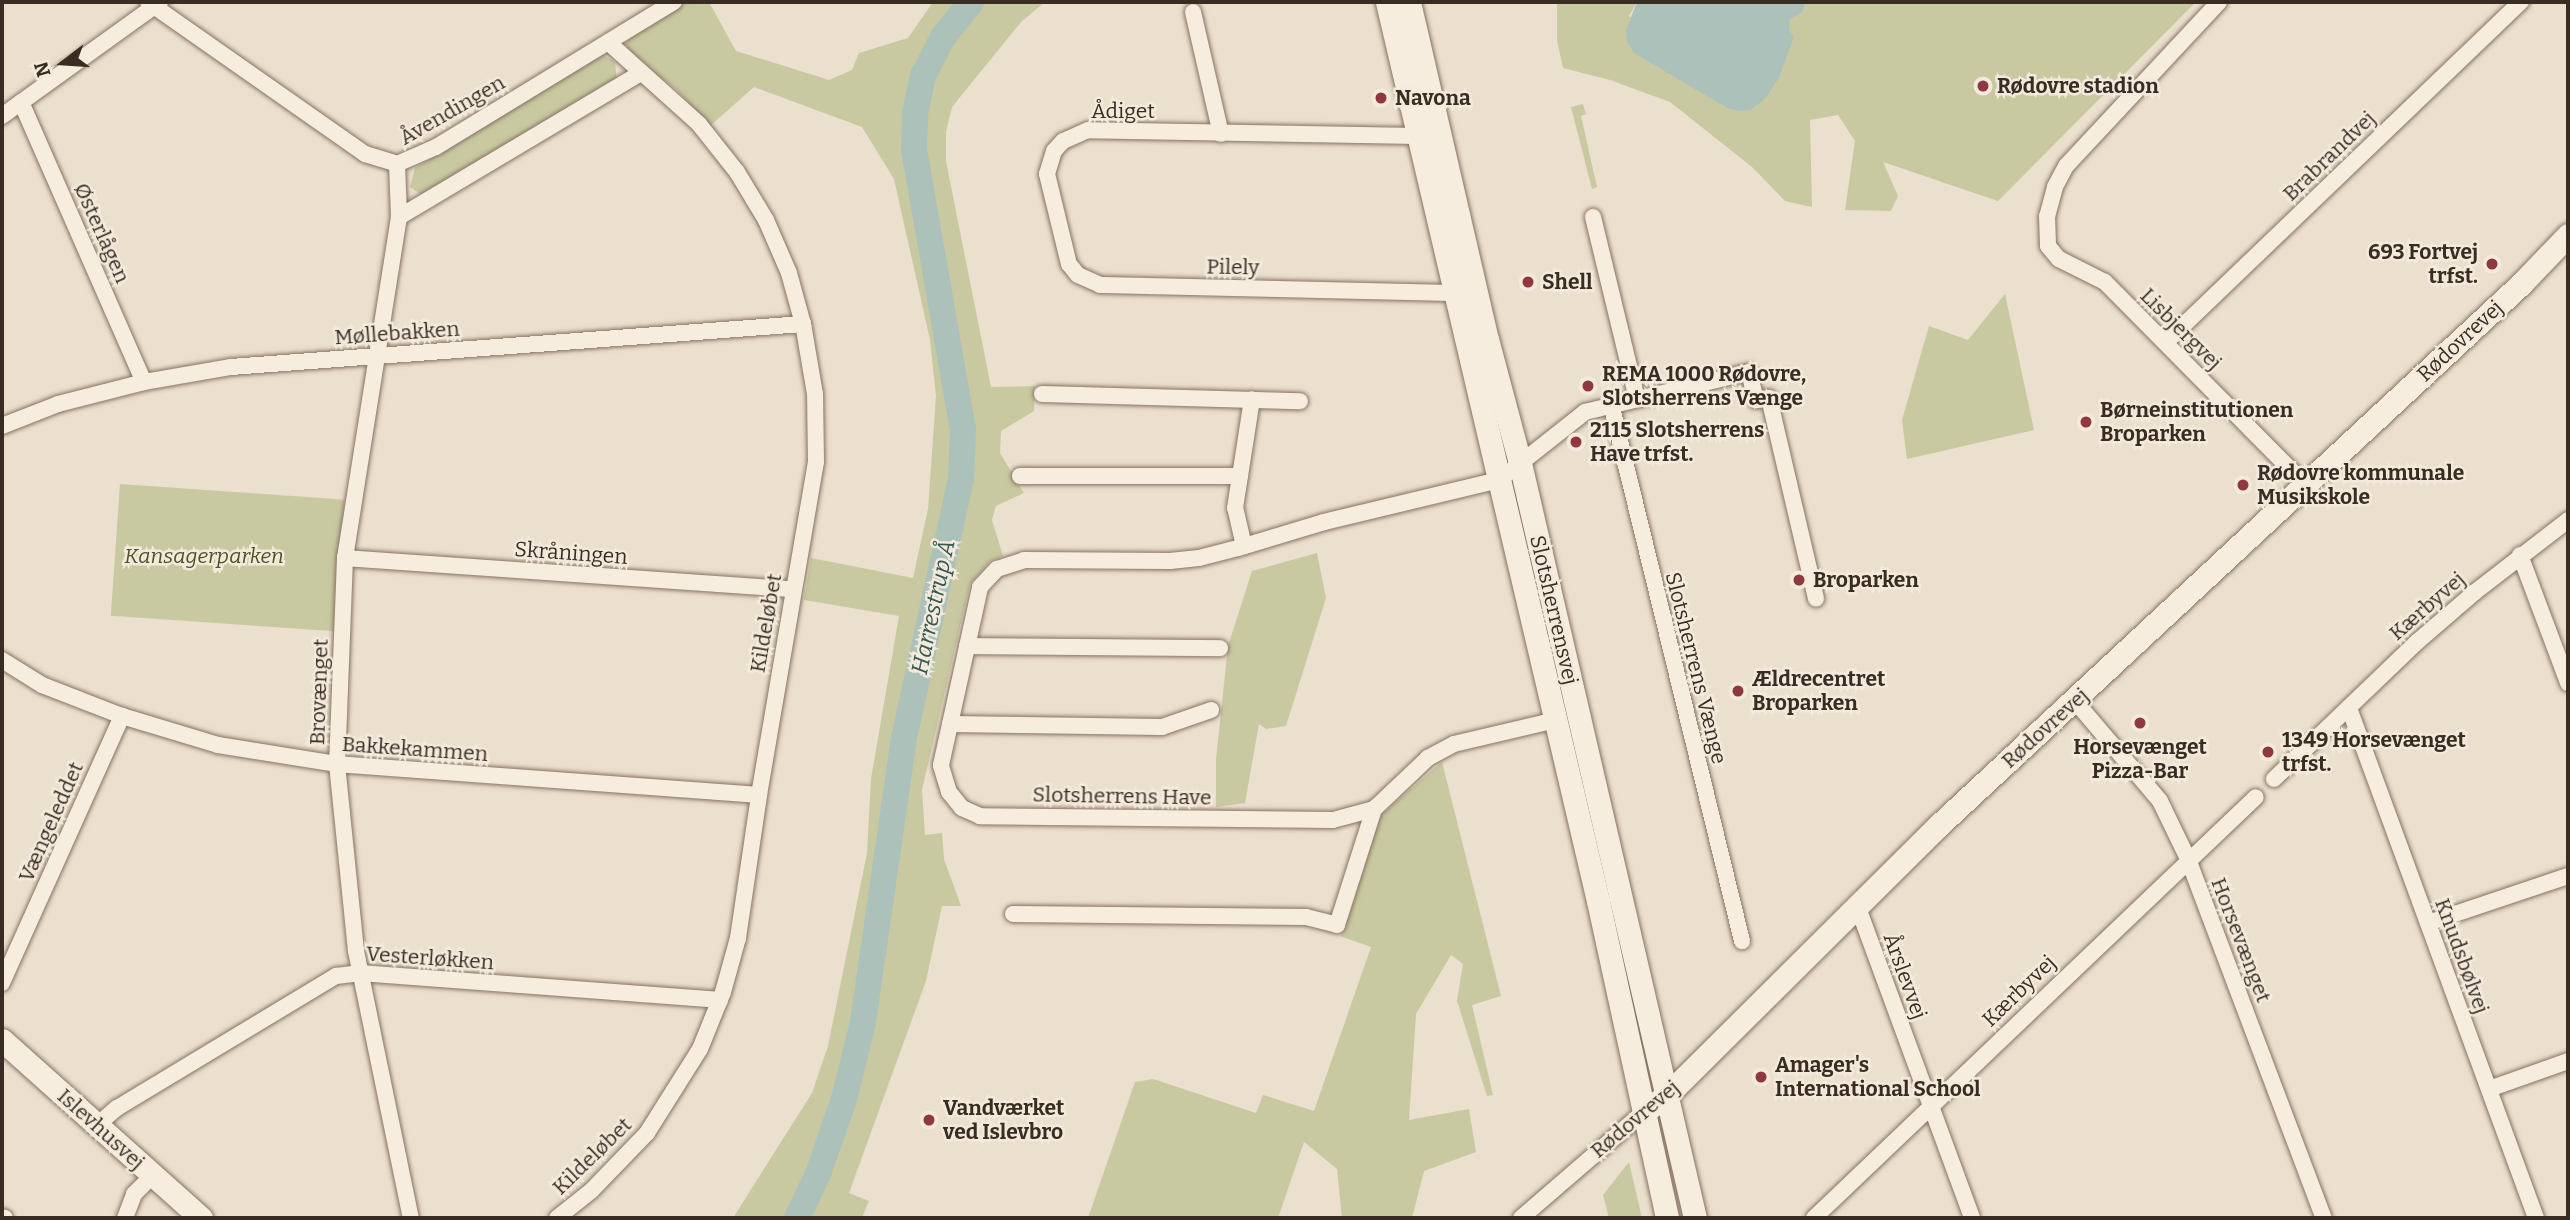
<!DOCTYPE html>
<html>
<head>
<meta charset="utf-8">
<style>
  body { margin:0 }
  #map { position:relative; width:2570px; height:1220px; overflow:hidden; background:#ebdfcd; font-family:Bitter,serif }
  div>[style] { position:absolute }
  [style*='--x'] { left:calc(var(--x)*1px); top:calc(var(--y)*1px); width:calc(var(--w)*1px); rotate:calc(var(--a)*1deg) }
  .green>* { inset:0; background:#c8c9a1; transform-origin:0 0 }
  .water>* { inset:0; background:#acc1b9 }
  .river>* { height:26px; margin:-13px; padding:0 13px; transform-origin:13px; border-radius:13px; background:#acc1b9 }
  .roads { filter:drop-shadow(0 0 2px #877262) drop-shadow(0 0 2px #877262) }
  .street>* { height:16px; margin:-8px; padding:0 8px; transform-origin:8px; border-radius:8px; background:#f6eddf }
  .secondary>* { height:23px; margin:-11.5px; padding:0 11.5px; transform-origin:11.5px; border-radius:11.5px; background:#f6eddf }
  .dots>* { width:19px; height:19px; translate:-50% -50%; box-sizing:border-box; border:4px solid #f3eadc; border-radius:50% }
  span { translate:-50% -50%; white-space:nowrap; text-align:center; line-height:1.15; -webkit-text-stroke:5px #f3eadc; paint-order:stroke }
  .poi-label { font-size:21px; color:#392c23; font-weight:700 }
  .left { translate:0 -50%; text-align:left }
  .right { translate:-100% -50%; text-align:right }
  .street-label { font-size:21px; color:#392c23 }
  .park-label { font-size:21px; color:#4d542c; font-style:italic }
  .water-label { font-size:23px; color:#345752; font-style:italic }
  .frame { position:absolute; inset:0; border:4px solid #392c23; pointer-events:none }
  .north { position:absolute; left:28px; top:28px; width:70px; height:70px; -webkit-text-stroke:5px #f3eadc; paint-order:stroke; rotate:253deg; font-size:19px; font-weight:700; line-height:28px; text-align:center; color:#392c23 }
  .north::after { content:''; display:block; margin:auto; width:24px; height:32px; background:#392c23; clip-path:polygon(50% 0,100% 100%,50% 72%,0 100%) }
</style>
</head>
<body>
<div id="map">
  <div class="green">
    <i style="clip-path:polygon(688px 2px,709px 2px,736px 51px,829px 80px,852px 70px,859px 53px,908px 38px,933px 2px,1045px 2px,1021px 22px,952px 107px,946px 132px,946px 161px,991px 387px,1035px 386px,1034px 411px,1001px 431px,1000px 453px,1024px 493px,996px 506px,992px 520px,1003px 556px,990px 561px,970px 584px,922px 790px,925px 835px,942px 833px,944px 859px,961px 906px,942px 906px,926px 981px,849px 1193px,869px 1201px,862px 1218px,733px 1218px,812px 1093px,828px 1046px,867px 853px,871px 779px,899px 616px,804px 600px,811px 558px,913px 578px,928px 509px,936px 396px,930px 340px,894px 179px,862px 127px,754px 87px,710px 126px,676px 89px,629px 53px,626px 44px,632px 34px)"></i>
    <i style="clip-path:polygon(1557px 2px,1637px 2px,1629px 16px,1705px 94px,1727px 108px,1755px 107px,1763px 100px,1778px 80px,1788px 20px,1803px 12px,1806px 2px,2196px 2px,1998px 201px,1883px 162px,1898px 196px,1891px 211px,1845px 210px,1855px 141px,1838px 115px,1810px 120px,1812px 207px,1785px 201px,1752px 167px,1670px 102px,1610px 80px,1563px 68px,1557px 40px)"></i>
    <i style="clip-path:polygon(601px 54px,615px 62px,617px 82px,425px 197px,410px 187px,415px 168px)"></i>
    <i style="clip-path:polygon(1583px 104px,1586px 114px,1581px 116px,1597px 187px,1592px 189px,1571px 107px)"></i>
    <i style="clip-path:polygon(2005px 294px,2034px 430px,1907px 459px,1902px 420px,1929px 326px,1968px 340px)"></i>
    <i style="left:120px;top:484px;width:225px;height:132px;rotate:4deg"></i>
    <i style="clip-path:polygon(1317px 553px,1326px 598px,1286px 726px,1266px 729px,1259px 724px,1245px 803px,1216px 807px,1216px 760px,1228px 646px,1252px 571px)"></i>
    <i style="clip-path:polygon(1442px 762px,1501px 996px,1472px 1005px,1493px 1095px,1487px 1096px,1457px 1001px,1463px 964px,1451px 955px,1416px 1014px,1409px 1120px,1469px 1109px,1476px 1152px,1424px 1171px,1412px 1218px,1342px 1218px,1337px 1169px,1304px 1142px,1278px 1218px,1088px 1218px,1135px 1082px,1153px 1079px,1256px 1113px,1263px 1095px,1314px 1111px,1371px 947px,1340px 936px,1381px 815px)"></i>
    <i style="clip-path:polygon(1629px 1162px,1642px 1218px,1609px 1218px,1603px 1195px)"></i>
  </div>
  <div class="water">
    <i style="clip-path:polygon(1637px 2px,1806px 2px,1803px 12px,1789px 20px,1789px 30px,1794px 37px,1778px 80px,1764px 100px,1751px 110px,1740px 111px,1727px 108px,1634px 53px,1627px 42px,1626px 30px)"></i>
  </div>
  <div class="river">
    <i style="--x:797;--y:1218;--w:49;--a:-64.5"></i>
    <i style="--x:818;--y:1174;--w:79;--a:-70.9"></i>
    <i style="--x:844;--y:1099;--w:79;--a:-76.1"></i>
    <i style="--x:863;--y:1022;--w:287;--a:-81.8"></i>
    <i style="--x:904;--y:738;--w:265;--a:-77.6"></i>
    <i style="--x:961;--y:479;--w:49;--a:-87.7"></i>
    <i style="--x:963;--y:430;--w:285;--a:-99.9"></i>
    <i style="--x:914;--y:149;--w:36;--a:-88"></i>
    <i style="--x:915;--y:113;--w:38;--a:-78"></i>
    <i style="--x:923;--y:76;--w:44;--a:-62.9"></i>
    <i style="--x:943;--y:37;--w:45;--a:-51.3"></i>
  </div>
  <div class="roads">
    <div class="street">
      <i style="--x:148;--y:2;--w:265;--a:35"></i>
      <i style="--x:365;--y:154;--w:34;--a:17"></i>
      <i style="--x:397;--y:164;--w:43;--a:-23.6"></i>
      <i style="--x:436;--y:147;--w:279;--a:-31.4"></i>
      <i style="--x:2219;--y:2;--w:224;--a:133"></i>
      <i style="--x:2066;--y:166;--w:24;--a:118"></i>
      <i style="--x:2055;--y:187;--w:30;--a:105"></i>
      <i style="--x:2047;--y:216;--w:30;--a:88"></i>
      <i style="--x:2048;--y:246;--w:17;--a:50"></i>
      <i style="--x:2059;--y:259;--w:51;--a:26.6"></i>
      <i style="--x:2105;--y:282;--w:284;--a:45.3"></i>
      <i style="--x:1193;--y:12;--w:125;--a:77.1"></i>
      <i style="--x:21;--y:102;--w:306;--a:66.3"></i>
      <i style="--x:2;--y:116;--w:195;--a:-35.8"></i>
      <i style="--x:1417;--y:136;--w:329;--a:-179"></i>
      <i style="--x:1088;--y:130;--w:27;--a:156"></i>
      <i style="--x:1063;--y:141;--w:13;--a:132"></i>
      <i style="--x:1054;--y:151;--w:24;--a:107"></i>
      <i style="--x:1047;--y:174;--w:93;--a:76.3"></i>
      <i style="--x:1069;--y:264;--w:14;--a:51"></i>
      <i style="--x:1078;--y:275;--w:24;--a:24"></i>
      <i style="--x:1100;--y:285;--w:355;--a:1.3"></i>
      <i style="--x:397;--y:164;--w:53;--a:87.8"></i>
      <i style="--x:399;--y:217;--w:345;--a:99"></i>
      <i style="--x:345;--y:558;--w:206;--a:92.2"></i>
      <i style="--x:337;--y:764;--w:188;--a:84.2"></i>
      <i style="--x:356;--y:951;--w:273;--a:78.4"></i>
      <i style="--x:399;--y:217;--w:282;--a:-30.8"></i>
      <i style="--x:1593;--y:217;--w:187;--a:76.4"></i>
      <i style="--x:2166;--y:342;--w:492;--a:-43.8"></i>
      <i style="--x:1042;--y:394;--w:258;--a:1.6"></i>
      <i style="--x:1611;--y:404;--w:553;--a:76.29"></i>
      <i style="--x:2;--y:426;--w:60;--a:-21.4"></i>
      <i style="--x:58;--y:404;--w:89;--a:-14.3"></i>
      <i style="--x:144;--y:382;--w:88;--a:-9.8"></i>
      <i style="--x:231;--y:367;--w:574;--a:-4.3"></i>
      <i style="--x:1020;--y:476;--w:220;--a:0"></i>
      <i style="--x:1244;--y:546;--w:39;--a:-103"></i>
      <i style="--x:1235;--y:508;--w:110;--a:-81.1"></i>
      <i style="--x:2520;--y:555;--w:137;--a:69.4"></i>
      <i style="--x:345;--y:558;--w:449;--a:4"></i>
      <i style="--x:967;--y:646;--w:253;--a:0.5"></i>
      <i style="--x:2;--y:660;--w:47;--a:32"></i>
      <i style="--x:42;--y:685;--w:86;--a:21.2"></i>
      <i style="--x:122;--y:716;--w:100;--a:16.8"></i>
      <i style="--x:218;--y:745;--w:121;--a:9.1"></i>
      <i style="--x:337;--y:764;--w:423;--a:4.2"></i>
      <i style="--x:2075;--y:701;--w:131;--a:49.6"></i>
      <i style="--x:2160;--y:801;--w:64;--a:64.2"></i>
      <i style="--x:2188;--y:859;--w:384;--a:69.3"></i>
      <i style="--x:2349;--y:708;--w:543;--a:69.86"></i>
      <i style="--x:1556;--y:720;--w:105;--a:166.8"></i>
      <i style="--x:1454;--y:744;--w:30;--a:152"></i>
      <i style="--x:1428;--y:758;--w:74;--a:136.6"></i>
      <i style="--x:1374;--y:809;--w:42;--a:165"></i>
      <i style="--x:1333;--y:820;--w:353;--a:-179.4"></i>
      <i style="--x:980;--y:816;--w:20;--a:-156"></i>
      <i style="--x:962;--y:808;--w:21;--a:-129"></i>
      <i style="--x:949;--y:792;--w:28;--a:-107"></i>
      <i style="--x:941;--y:765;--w:182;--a:-77.6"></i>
      <i style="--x:980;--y:587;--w:25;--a:-47"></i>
      <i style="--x:997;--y:569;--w:28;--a:-18"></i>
      <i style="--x:1024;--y:560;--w:146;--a:0.4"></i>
      <i style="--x:1170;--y:561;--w:29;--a:-6"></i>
      <i style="--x:1199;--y:558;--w:40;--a:-14.4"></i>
      <i style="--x:1238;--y:548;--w:90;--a:-16.8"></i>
      <i style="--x:1324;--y:522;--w:180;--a:-13.5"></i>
      <i style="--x:1499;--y:480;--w:110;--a:-38.3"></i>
      <i style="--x:1585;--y:412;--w:169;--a:-13.7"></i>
      <i style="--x:1749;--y:372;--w:29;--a:76"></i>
      <i style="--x:1756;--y:400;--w:13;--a:-9"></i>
      <i style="--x:1769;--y:398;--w:206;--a:76.8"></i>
      <i style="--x:950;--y:724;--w:212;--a:0.8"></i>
      <i style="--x:1162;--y:727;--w:52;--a:-19.1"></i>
      <i style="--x:2274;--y:779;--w:198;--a:-43.8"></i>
      <i style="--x:2417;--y:642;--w:77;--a:-40.8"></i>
      <i style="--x:2475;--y:592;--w:118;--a:-37.7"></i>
      <i style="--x:1857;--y:905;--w:333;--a:69.8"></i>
      <i style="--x:1013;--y:914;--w:293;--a:0.6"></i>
      <i style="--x:1306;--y:917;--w:32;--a:14"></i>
      <i style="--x:1337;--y:925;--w:122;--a:-72.3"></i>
      <i style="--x:2428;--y:923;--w:148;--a:-18.6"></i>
      <i style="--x:2;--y:983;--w:293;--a:-65.8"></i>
      <i style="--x:2489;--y:1089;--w:84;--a:-19.5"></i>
      <i style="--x:96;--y:1126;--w:28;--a:-41"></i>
      <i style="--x:117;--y:1108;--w:256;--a:-31.1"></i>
      <i style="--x:336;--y:976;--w:25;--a:-7"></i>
      <i style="--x:361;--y:973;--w:360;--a:4.3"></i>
      <i style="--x:2;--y:1217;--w:3;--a:18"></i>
      <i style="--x:125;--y:1218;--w:26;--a:-69"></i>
      <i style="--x:134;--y:1194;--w:25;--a:-45"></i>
      <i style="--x:557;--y:1218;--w:43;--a:-38.5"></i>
      <i style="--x:591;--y:1191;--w:81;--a:-46"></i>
      <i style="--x:647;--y:1133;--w:99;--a:-57.8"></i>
      <i style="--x:700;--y:1049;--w:61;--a:-68"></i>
      <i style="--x:723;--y:992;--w:56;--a:-74.5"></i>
      <i style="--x:738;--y:938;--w:145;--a:-81.6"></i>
      <i style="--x:759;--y:795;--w:338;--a:-80.3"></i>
      <i style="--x:816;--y:462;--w:68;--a:-90.8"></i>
      <i style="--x:815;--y:394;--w:71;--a:-99.7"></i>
      <i style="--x:803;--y:324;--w:53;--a:-105.4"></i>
      <i style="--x:789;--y:273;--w:58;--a:-113.5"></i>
      <i style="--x:766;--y:220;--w:56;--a:-121.1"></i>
      <i style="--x:737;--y:172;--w:61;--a:-128.4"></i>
      <i style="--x:699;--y:124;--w:122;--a:-138"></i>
      <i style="--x:1521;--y:1218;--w:164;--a:-40.8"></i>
      <i style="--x:1814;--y:1218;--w:610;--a:-43.61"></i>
    </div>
    <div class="secondary">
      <i style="--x:1387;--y:2;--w:923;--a:76.79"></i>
      <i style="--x:1598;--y:901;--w:324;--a:77.7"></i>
      <i style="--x:1409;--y:2;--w:346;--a:77"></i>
      <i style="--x:1487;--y:339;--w:128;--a:75.1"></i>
      <i style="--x:1520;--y:463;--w:775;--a:76.95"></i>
      <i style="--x:2;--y:1040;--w:267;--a:41.8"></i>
      <i style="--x:1645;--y:1111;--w:27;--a:-36"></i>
      <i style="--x:1667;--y:1095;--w:383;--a:-44.8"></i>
      <i style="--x:1939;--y:825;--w:795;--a:-42.91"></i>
      <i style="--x:2521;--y:284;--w:68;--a:-46.2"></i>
    </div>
  </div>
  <div class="dots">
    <i style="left:1983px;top:86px;background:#903840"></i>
    <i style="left:1381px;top:98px;background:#903840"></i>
    <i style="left:2492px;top:264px;background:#903840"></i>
    <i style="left:1528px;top:282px;background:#903840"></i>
    <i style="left:1588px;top:386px;background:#903840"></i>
    <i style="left:2086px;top:422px;background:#903840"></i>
    <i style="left:1576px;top:442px;background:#903840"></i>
    <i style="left:2243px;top:485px;background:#903840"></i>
    <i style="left:1799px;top:580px;background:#903840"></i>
    <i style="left:1738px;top:691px;background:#903840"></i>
    <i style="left:2140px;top:723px;background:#903840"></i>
    <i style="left:2268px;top:752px;background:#903840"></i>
    <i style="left:1761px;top:1077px;background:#903840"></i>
    <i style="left:929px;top:1120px;background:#903840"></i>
  </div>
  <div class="poi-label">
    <span class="left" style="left:1997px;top:86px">Rødovre stadion</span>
    <span class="left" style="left:1395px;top:98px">Navona</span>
    <span class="right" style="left:2478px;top:264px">693 Fortvej<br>trfst.</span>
    <span class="left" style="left:1542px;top:282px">Shell</span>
    <span class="left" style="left:1602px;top:386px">REMA 1000 Rødovre,<br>Slotsherrens Vænge</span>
    <span class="left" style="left:2100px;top:422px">Børneinstitutionen<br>Broparken</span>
    <span class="left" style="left:1590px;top:442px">2115 Slotsherrens<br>Have trfst.</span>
    <span class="left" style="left:2257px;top:485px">Rødovre kommunale<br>Musikskole</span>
    <span class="left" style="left:1813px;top:580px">Broparken</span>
    <span class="left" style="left:1752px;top:691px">Ældrecentret<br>Broparken</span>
    <span class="left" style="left:2282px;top:752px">1349 Horsevænget<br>trfst.</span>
    <span style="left:2140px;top:759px">Horsevænget<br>Pizza-Bar</span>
    <span class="left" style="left:1775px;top:1077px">Amager's<br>International School</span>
    <span class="left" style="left:943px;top:1120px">Vandværket<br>ved Islevbro</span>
  </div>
  <div class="street-label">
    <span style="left:452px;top:110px;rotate:-30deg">Åvendingen</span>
    <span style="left:1123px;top:111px">Ådiget</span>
    <span style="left:2329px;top:156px;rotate:-44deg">Brabrandvej</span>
    <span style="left:102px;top:233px;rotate:66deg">Østerlågen</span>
    <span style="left:1233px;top:267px;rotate:1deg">Pilely</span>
    <span style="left:2181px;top:329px;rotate:45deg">Lisbjergvej</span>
    <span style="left:397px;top:333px;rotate:-4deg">Møllebakken</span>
    <span style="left:2460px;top:341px;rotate:-43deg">Rødovrevej</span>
    <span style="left:571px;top:553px;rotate:4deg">Skråningen</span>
    <span style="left:2427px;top:606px;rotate:-41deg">Kærbyvej</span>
    <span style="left:1554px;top:610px;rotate:77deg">Slotsherrensvej</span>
    <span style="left:766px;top:623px;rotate:-80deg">Kildeløbet</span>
    <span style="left:1696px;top:668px;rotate:76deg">Slotsherrens Vænge</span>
    <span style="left:319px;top:692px;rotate:-88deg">Brovænget</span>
    <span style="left:2045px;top:728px;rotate:-42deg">Rødovrevej</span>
    <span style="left:415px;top:749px;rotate:4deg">Bakkekammen</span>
    <span style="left:1122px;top:796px;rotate:1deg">Slotsherrens Have</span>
    <span style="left:51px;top:822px;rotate:-66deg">Vængeleddet</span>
    <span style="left:2241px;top:940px;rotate:69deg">Horsevænget</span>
    <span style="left:2462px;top:956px;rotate:70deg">Knudsbølvej</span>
    <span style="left:430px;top:958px;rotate:4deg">Vesterløkken</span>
    <span style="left:1905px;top:976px;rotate:70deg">Årslevvej</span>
    <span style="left:2019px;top:991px;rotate:-44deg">Kærbyvej</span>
    <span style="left:1635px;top:1119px;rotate:-40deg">Rødovrevej</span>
    <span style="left:101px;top:1129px;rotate:42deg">Islevhusvej</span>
    <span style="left:592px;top:1156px;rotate:-44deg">Kildeløbet</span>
  </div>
  <div class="park-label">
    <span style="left:204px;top:556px">Kansagerparken</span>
  </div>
  <div class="water-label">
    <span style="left:933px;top:607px;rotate:-78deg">Harrestrup Å</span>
  </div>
  <div class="frame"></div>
  <div class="north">N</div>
</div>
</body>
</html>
